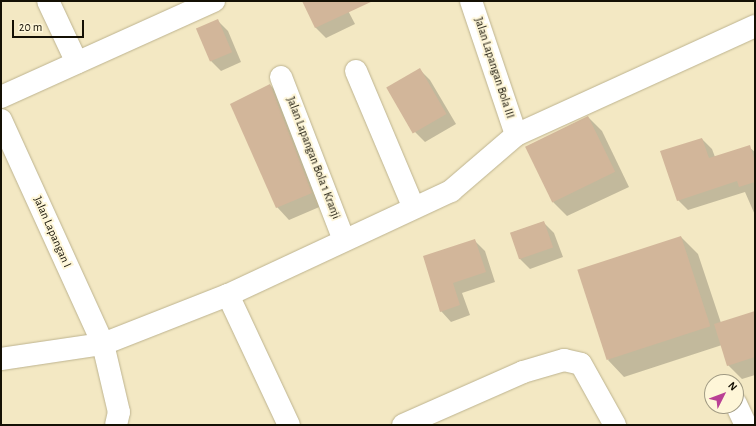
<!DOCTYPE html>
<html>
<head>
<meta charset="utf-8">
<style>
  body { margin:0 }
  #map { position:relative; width:756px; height:426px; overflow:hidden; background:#f3e8c3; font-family:"Alegreya Sans",sans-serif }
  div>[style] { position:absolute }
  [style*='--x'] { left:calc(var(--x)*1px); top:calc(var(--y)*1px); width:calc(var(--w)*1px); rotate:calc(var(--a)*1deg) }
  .shadow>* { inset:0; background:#0003 }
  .building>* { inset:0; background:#d2b69a; transform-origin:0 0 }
  .roads { filter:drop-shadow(0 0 1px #bdb38f) drop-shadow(0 0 1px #bdb38f) }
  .minor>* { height:22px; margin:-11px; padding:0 11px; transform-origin:11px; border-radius:11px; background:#fff }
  span { translate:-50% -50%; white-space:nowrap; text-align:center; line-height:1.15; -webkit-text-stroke:4px #fef6d8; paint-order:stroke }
  .street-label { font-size:12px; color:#141004 }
  .frame { position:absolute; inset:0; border:2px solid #141004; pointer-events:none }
  .north { position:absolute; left:704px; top:374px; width:40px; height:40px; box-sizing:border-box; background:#fef6d8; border:1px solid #a09a83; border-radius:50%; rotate:48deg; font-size:11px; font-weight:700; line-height:16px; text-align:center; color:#141004 }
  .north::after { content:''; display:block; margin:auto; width:14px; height:18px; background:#ba4195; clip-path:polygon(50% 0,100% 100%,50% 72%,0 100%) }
  .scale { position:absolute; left:12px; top:20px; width:72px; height:18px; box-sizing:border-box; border:2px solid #141004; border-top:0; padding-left:5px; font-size:12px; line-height:14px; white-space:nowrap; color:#141004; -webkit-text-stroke:3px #fef6d8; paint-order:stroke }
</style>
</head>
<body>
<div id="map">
  <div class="shadow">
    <i style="clip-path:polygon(303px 1px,343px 1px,355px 24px,326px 38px,316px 28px)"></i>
    <i style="clip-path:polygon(218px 21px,228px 31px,241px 62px,221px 71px,211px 61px,197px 29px)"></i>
    <i style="clip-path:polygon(420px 70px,430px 80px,456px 124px,425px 142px,415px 132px)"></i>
    <i style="clip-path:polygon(270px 85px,283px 98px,324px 205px,289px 220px,277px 207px)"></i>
    <i style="clip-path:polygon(588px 117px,602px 131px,629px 187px,567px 216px,553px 202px)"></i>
    <i style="clip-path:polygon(702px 139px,712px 149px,715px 157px,749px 147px,755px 152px,755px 215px,745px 192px,688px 210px,678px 200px)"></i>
    <i style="clip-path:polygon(543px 222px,554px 233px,563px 257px,530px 269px,520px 259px,511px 233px)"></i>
    <i style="clip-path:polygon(681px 237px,698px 254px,721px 323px,755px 312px,755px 375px,742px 379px,728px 365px,722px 345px,624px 377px,608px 360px)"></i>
    <i style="clip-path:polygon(475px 241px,485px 251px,495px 282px,462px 293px,470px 315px,451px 322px,441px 311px,424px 257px)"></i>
  </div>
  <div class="building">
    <i style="clip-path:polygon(302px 1px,373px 1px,315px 28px)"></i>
    <i style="left:218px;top:19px;width:36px;height:24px;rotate:67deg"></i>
    <i style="left:420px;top:68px;width:53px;height:39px;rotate:60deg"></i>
    <i style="clip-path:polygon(270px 84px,312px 193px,276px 208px,230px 104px)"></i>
    <i style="left:588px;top:116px;width:62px;height:70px;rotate:64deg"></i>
    <i style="clip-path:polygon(702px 138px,709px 158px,750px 145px,755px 162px,755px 182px,739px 187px,737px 181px,677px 201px,660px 151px)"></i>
    <i style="left:544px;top:221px;width:28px;height:36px;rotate:71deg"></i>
    <i style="left:681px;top:236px;width:95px;height:109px;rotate:72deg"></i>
    <i style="clip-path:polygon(475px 239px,486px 272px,453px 283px,460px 305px,440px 312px,423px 256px)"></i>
    <i style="clip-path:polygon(755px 311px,755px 357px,727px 366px,714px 324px)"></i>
  </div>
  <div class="roads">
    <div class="minor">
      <i style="--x:48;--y:1;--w:68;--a:64.9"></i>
      <i style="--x:471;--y:1;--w:141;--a:71.4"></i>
      <i style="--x:356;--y:71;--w:147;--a:67.1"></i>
      <i style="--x:281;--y:77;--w:175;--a:68.9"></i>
      <i style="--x:1;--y:97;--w:234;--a:-24.3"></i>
      <i style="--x:1;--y:120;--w:246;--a:65.5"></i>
      <i style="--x:103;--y:344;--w:70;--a:76.8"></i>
      <i style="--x:119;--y:412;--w:13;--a:103"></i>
      <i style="--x:228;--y:295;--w:144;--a:64.9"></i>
      <i style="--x:1;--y:359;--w:103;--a:-8.4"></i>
      <i style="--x:103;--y:344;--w:134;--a:-21.4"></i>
      <i style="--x:228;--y:295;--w:246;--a:-25"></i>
      <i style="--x:451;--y:191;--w:86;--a:-40.7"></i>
      <i style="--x:516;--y:135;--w:263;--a:-24.5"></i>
      <i style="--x:736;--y:404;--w:23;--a:65"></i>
      <i style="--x:403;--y:425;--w:131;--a:-23.8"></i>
      <i style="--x:523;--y:372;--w:43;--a:-16.3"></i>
      <i style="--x:564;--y:360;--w:17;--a:13"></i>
      <i style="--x:581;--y:364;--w:70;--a:60.9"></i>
    </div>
  </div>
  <div class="street-label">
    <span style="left:494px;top:68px;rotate:72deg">Jalan Lapangan Bola III</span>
    <span style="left:313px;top:158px;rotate:69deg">Jalan Lapangan Bola 1 Kranji</span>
    <span style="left:52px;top:232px;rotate:66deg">Jalan Lapangan I</span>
  </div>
  <div class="frame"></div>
  <div class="north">N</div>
  <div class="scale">20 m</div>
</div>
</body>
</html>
